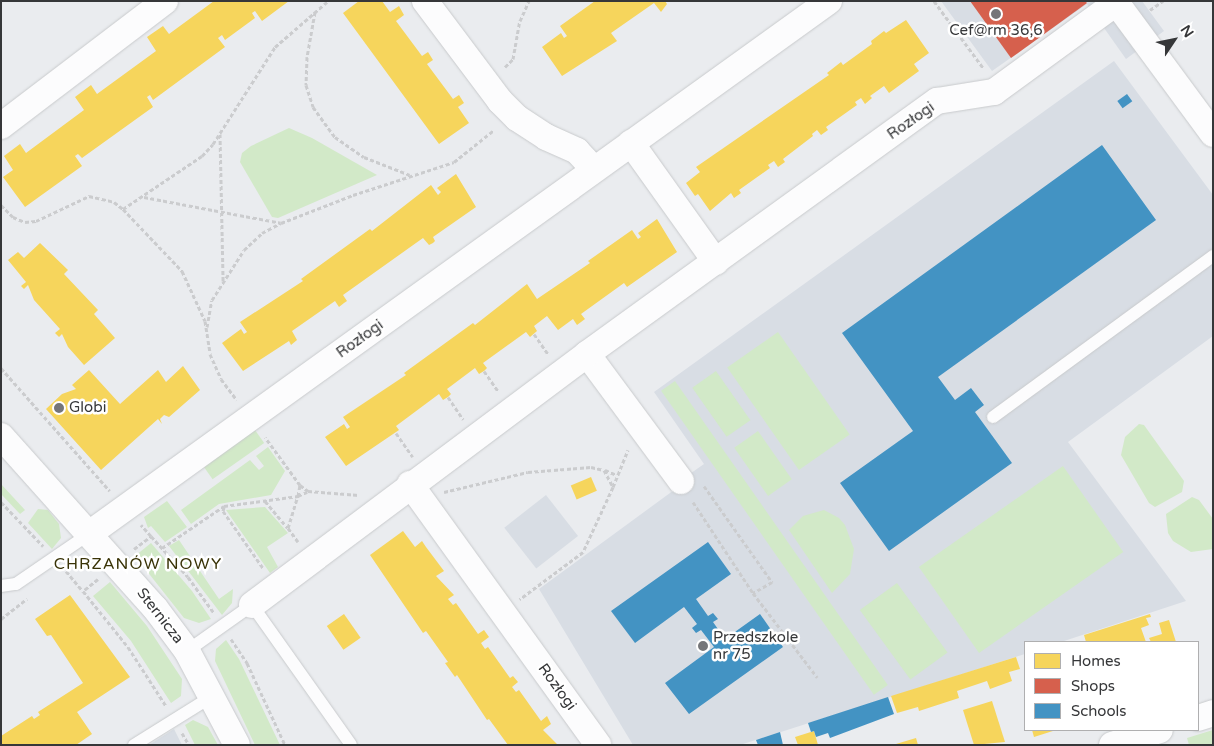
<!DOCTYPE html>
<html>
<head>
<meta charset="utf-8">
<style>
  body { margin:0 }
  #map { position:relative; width:1214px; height:746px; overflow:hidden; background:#eaecef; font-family:"Varela Round",sans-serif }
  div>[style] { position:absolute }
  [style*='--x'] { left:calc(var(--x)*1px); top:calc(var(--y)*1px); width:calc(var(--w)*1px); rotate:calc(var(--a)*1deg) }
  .built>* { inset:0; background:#d8dde4; transform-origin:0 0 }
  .green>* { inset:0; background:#d2e9c8; transform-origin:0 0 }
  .homes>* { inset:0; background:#f6d55c; transform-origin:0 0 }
  .shops>* { inset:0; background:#d6604d }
  .schools>* { inset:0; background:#4393c3; transform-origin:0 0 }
  .path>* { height:3px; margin-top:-1.5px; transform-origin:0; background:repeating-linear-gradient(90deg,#cbccce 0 4px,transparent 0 6.5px) }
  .roads { filter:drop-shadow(0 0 1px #c8cacc) drop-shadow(0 0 1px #c8cacc) }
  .service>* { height:12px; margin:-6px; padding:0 6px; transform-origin:6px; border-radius:6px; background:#fcfcfd }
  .minor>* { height:26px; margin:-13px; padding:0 13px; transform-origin:13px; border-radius:13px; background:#fcfcfd }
  .dots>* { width:14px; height:14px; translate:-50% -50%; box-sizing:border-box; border:2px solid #fff; border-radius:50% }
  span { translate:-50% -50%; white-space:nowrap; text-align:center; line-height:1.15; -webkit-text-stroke:5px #fff; paint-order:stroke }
  .poi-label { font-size:15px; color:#363739 }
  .left { translate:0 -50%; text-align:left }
  .street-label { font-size:15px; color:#363739 }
  .neighbourhood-label { font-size:16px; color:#393307; letter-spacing:1px }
  .frame { position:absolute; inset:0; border:2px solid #363739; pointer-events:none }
  .legend { position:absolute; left:1024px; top:641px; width:175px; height:90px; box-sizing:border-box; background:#fff; border:1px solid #afafb0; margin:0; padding:6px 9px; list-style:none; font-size:15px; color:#363739 }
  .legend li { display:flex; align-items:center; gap:10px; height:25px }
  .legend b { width:25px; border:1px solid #afafb0 }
  .north { position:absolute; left:1149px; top:15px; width:50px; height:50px; -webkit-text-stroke:4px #fff; paint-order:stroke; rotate:56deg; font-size:14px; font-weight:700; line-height:20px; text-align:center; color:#363739 }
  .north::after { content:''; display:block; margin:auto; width:18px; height:22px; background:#363739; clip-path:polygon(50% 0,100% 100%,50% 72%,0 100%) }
</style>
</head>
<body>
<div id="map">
  <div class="built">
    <i style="clip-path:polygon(941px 1px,1142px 1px,1164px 31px,1126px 59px,1087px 4px,992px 71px)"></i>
    <i style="clip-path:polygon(1114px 61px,1213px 195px,1213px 336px,1068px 442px,1186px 601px,1061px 642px,1025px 642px,1025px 654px,740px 745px,633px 745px,539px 589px,685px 482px,684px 478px,704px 464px,654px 392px)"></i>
    <i style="left:546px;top:495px;width:52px;height:53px;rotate:52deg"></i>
    <i style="clip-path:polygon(174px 729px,182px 745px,149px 745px)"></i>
  </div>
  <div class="green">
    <i style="clip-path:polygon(289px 128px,312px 138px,377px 175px,278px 218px,272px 217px,240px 162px,242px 153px,251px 146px)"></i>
    <i style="left:778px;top:332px;width:125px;height:62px;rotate:55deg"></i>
    <i style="left:716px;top:371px;width:60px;height:29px;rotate:55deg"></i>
    <i style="left:675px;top:381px;width:371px;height:17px;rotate:55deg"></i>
    <i style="clip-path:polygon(1139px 424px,1144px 425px,1184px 481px,1182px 492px,1155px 507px,1149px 503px,1121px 455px,1125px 437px)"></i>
    <i style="left:255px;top:430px;width:16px;height:63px;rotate:55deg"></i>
    <i style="left:758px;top:431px;width:59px;height:29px;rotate:55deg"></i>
    <i style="clip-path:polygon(268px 447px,285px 471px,271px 495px,219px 504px,191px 524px,181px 510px,250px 460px,259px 470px,264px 466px,256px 456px)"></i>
    <i style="left:1063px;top:466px;width:105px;height:176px;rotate:55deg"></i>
    <i style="clip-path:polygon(1px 484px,25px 510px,20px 514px,1px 494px)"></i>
    <i style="clip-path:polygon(1192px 497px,1199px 500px,1213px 519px,1213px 549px,1191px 552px,1173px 541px,1168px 533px,1166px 514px)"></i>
    <i style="clip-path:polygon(167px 501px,187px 527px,165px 542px,151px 526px,148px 528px,144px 517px)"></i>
    <i style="clip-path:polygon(265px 507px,288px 533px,267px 547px,278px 567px,270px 573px,226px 510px)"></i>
    <i style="clip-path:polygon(38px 509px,48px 510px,59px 524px,61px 538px,52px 549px,28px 523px)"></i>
    <i style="clip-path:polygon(824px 510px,839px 518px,845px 525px,854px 549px,850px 574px,832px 593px,789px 530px,803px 516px)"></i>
    <i style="clip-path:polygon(179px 540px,219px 599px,233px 589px,232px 603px,222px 615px,169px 546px)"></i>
    <i style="clip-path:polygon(151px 543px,192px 591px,211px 619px,199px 623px,184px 618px,135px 556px)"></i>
    <i style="clip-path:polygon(110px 582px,147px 626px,182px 679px,181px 696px,171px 703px,131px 641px,93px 596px)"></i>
    <i style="left:897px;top:583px;width:86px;height:46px;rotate:54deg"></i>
    <i style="clip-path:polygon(226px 640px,239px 659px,280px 745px,255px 745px,215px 661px,216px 649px)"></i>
    <i style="clip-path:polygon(193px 720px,208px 727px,218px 745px,195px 745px,185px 725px)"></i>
    <i style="clip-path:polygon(1213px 730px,1213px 745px,1189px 745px,1187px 738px)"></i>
  </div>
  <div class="homes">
    <i style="clip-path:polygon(214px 1px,289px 1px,262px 21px,255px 11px,252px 13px,255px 18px,225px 40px,222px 35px,218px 38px,225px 47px,153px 100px,150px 95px,147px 97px,153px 107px,82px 158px,78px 154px,75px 156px,82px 166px,25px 207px,3px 177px,13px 170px,4px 156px,20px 144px,26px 153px,84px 110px,75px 97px,91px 85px,97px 94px,156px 51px,147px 37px,163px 26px,169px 34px)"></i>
    <i style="clip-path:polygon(359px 1px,382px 1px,390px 12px,399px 6px,404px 15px,396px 21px,422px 56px,428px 52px,433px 60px,427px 64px,453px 99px,459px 95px,464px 103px,458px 107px,469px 123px,439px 144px,343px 13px)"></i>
    <i style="clip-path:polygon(595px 1px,665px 1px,667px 4px,661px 12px,654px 3px,611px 33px,617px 41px,562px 76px,542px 47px,561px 33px,564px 38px,567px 36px,560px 26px)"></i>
    <i style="clip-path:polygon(906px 20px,929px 53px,914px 64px,919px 71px,889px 93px,884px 86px,870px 96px,872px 98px,865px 104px,861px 98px,855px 102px,857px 105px,826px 127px,828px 130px,821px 135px,817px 130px,812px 134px,813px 136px,783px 159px,785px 162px,778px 167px,774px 161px,768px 165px,770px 168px,739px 190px,741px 193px,734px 198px,731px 193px,710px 211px,698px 194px,695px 196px,686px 183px,700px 172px,696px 167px,829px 75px,827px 73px,841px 62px,843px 65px,872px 44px,871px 41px,884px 31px,886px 33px)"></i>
    <i style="clip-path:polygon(456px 174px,476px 207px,433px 237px,435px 241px,433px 243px,429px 245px,423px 238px,343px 295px,347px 301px,344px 303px,339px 307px,335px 301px,292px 331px,297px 340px,291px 345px,289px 341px,243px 371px,222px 343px,241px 329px,244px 334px,247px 332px,240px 322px,303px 281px,301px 279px,370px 229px,372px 231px,431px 185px,438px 195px,441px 192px,437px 188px)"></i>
    <i style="clip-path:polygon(657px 219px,677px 252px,627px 287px,624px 283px,581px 314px,585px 319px,577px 325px,573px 319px,558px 330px,547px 316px,534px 326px,537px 331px,530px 337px,526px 332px,483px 363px,487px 368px,484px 371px,479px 374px,475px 368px,447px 389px,451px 394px,448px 397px,443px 400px,439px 394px,396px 426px,399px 430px,346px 466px,325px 437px,344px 424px,347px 429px,350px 427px,343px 417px,406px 375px,404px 373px,473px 323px,475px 325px,527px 284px,537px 299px,590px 263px,588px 261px,632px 230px,638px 239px,641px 237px,638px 233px)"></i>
    <i style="clip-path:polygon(40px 243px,68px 270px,64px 274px,98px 310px,94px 314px,115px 338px,84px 365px,68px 347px,62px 334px,59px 337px,55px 333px,60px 329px,34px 300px,28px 285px,24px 289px,21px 286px,26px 282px,8px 260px,18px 252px,24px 258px)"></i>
    <i style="clip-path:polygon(183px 366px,200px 390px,169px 417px,164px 415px,160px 419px,162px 424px,158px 419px,101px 470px,46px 409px,62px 394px,76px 389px,72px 385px,89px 370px,120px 404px,158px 370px,166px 382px)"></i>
    <i style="left:591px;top:477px;width:15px;height:22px;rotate:67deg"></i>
    <i style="clip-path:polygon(403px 531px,415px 547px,422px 541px,426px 547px,444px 571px,436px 576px,454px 595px,448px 599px,453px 605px,456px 603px,478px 634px,484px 630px,489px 637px,481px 643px,485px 649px,488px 647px,510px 678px,513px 676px,518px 682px,512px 687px,516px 692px,519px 690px,541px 721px,547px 716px,551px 724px,543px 730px,558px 745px,508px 745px,489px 719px,487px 720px,457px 675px,455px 677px,445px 663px,448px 662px,426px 631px,423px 633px,370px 555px)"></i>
    <i style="clip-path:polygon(70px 595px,130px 677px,77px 712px,92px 734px,76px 745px,1px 745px,1px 736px,32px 716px,34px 719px,40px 715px,38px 712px,83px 683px,51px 635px,47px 636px,35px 619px)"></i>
    <i style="left:344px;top:614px;width:29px;height:21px;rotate:55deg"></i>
    <i style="clip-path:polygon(1150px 614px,1151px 617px,1146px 618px,1149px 625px,1141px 628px,1146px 642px,1086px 642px,1084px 635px)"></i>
    <i style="clip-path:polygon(1169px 620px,1176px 642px,1151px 642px,1149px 638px,1162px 634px,1159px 623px)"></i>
    <i style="clip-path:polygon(1016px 657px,1020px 669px,1009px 672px,1012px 681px,990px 689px,987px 681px,957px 691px,959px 698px,919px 711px,918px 707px,897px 713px,891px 696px)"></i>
    <i style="clip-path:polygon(992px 701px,1005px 742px,974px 745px,963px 710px)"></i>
    <i style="clip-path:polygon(1032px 730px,1056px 730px,1034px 737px)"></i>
    <i style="clip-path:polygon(814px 731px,818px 745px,798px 745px,795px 737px)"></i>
    <i style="clip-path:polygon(916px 738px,918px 745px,896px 745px,896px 744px)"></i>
  </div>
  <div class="shops">
    <i style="clip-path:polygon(970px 1px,1085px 1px,1087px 3px,1011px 58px)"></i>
  </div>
  <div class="schools">
    <i style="left:1127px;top:94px;width:9px;height:12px;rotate:54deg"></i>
    <i style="clip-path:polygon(1102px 145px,1156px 220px,938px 377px,955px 400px,971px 388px,984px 405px,975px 412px,1012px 463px,889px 551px,840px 483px,913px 431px,842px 333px)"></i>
    <i style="clip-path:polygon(708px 542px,731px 574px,696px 599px,708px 616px,713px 613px,718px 619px,713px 622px,725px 639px,760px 614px,783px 647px,689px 714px,665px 683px,714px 647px,701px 630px,696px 633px,692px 628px,697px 624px,684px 607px,635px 643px,611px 611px)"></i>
    <i style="clip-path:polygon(888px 697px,894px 714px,830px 738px,828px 733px,816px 737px,814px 731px,811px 732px,808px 723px)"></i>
    <i style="clip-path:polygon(780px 732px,783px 745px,758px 745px,756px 740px)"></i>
  </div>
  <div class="path">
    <i style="--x:934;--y:1;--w:84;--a:53.7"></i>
    <i style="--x:1150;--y:10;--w:16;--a:-35"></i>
    <i style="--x:315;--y:12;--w:46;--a:100.1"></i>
    <i style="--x:307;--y:57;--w:28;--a:92"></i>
    <i style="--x:306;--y:85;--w:23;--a:72"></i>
    <i style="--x:313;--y:107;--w:37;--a:54"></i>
    <i style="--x:335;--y:137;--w:35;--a:35"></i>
    <i style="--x:364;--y:157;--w:49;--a:21.4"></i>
    <i style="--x:505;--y:67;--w:11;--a:-45"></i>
    <i style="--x:513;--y:59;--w:39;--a:-80"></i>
    <i style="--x:520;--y:21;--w:22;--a:-66"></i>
    <i style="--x:220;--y:134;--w:147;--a:88.8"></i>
    <i style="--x:144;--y:197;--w:139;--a:10.7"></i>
    <i style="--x:281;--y:223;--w:77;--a:-21.3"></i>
    <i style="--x:353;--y:195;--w:106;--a:-18.1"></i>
    <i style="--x:454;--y:162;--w:51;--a:-38.7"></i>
    <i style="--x:1;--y:205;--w:17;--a:45"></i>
    <i style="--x:13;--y:217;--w:13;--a:23"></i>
    <i style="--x:25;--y:222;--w:11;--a:-5"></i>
    <i style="--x:36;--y:221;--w:59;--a:-25.3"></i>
    <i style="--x:89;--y:196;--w:26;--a:13"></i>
    <i style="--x:114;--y:202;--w:11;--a:38"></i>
    <i style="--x:123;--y:209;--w:86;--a:46.4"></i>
    <i style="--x:182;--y:271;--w:55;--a:65.3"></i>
    <i style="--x:205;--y:321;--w:33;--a:81"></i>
    <i style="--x:210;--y:354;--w:27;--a:66"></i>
    <i style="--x:221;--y:379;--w:26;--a:53"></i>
    <i style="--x:123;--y:209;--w:95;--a:-33.9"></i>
    <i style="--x:202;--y:156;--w:16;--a:-47"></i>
    <i style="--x:213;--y:144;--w:115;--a:-57.4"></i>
    <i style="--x:275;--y:47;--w:70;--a:-41"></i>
    <i style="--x:207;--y:327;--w:27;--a:-80"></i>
    <i style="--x:212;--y:300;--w:59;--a:-57.4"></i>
    <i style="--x:244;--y:250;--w:25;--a:-43"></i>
    <i style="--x:262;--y:233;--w:21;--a:-28"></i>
    <i style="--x:534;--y:334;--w:24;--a:55"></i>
    <i style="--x:1;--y:368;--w:164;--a:48.5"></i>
    <i style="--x:484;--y:371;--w:24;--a:55"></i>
    <i style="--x:448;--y:397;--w:27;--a:56"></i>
    <i style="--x:396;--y:433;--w:29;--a:55"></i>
    <i style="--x:605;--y:470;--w:13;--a:23"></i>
    <i style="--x:300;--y:485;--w:10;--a:37"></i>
    <i style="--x:308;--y:491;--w:51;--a:4.5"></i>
    <i style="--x:704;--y:486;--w:118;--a:54.7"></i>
    <i style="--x:772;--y:582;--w:22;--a:150"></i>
    <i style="--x:753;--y:593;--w:106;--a:52.7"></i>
    <i style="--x:613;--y:487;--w:40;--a:-68"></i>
    <i style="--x:444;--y:492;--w:86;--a:-13.4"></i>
    <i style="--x:528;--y:472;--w:63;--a:-4.5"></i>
    <i style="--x:591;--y:467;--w:13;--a:13"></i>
    <i style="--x:604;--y:470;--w:19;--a:62"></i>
    <i style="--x:613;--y:487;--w:72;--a:114.8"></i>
    <i style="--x:583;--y:552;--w:79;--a:143.3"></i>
    <i style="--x:265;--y:501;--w:35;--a:50"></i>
    <i style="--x:288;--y:528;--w:34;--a:-73"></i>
    <i style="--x:298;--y:496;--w:10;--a:-24"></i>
    <i style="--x:1;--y:502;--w:61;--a:46.3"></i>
    <i style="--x:693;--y:502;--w:109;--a:56.6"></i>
    <i style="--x:224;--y:507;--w:4;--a:104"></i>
    <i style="--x:223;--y:511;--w:70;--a:54.9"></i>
    <i style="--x:288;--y:528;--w:17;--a:54"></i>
    <i style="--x:151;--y:536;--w:55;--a:47.9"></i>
    <i style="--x:188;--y:577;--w:44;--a:54.2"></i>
    <i style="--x:162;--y:548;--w:75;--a:-34.1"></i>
    <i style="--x:224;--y:506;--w:75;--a:-7.7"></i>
    <i style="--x:298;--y:496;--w:11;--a:-80"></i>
    <i style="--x:300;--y:485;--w:59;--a:-126.1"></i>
    <i style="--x:134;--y:549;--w:21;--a:-37"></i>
    <i style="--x:151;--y:536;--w:15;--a:-132"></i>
    <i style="--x:66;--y:571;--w:26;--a:50"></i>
    <i style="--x:98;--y:579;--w:19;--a:141"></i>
    <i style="--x:83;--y:591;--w:72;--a:51.2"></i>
    <i style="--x:128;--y:647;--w:70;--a:57.2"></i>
    <i style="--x:1;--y:619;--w:33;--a:-38"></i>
    <i style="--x:231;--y:639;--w:29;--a:56"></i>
    <i style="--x:247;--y:663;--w:90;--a:65.1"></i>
    <i style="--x:182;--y:733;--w:14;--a:60"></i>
  </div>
  <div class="roads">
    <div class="service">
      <i style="--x:993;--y:417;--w:273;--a:-36.2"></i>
      <i style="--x:1;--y:586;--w:15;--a:-8"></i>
      <i style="--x:16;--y:584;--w:88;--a:-34.4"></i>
      <i style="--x:187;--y:651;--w:80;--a:-35.3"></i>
      <i style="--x:252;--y:605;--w:171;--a:54.7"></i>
      <i style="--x:134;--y:745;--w:91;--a:-31.9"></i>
    </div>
    <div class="minor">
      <i style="--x:425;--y:1;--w:125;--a:53.1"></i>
      <i style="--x:500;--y:101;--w:24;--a:45"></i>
      <i style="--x:517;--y:118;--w:35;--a:33"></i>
      <i style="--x:546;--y:137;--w:34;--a:24"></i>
      <i style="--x:577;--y:151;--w:25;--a:47"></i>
      <i style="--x:1115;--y:1;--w:165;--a:53.6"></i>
      <i style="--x:1;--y:126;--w:206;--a:-37.3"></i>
      <i style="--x:631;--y:143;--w:146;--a:54.5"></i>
      <i style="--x:587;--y:354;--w:158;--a:53.5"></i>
      <i style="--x:1;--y:436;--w:231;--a:48.2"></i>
      <i style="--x:155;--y:608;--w:54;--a:53.3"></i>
      <i style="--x:187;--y:651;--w:106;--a:62"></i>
      <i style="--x:410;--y:484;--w:322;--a:54.2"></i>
      <i style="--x:89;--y:534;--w:912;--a:-35.76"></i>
      <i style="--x:252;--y:605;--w:419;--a:-36.8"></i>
      <i style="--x:587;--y:354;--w:432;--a:-35.9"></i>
      <i style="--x:937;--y:101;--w:58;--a:-9"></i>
      <i style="--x:994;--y:92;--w:151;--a:-36.1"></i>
      <i style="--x:1198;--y:718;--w:16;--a:-18"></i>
      <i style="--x:1112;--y:745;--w:50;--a:-17.4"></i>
    </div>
  </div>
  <div class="dots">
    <i style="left:996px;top:14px;background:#757679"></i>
    <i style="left:59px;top:408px;background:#757679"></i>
    <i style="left:703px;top:646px;background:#757679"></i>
  </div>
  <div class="poi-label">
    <span style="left:996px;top:31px">Cef@rm 36,6</span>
    <span class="left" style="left:69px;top:408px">Globi</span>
    <span class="left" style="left:713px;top:646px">Przedszkole<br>nr 75</span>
  </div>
  <div class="street-label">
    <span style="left:911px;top:121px;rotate:-35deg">Rozłogi</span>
    <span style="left:360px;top:339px;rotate:-36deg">Rozłogi</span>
    <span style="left:160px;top:616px;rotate:52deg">Sternicza</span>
    <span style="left:557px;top:687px;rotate:54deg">Rozłogi</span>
  </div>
  <div class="neighbourhood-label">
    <span style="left:138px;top:564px">CHRZANÓW NOWY</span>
  </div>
  <div class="frame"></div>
  <ul class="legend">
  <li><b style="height:14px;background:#f6d55c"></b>Homes</li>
  <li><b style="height:14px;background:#d6604d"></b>Shops</li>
  <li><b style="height:14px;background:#4393c3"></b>Schools</li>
  </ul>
  <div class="north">N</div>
</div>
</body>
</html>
